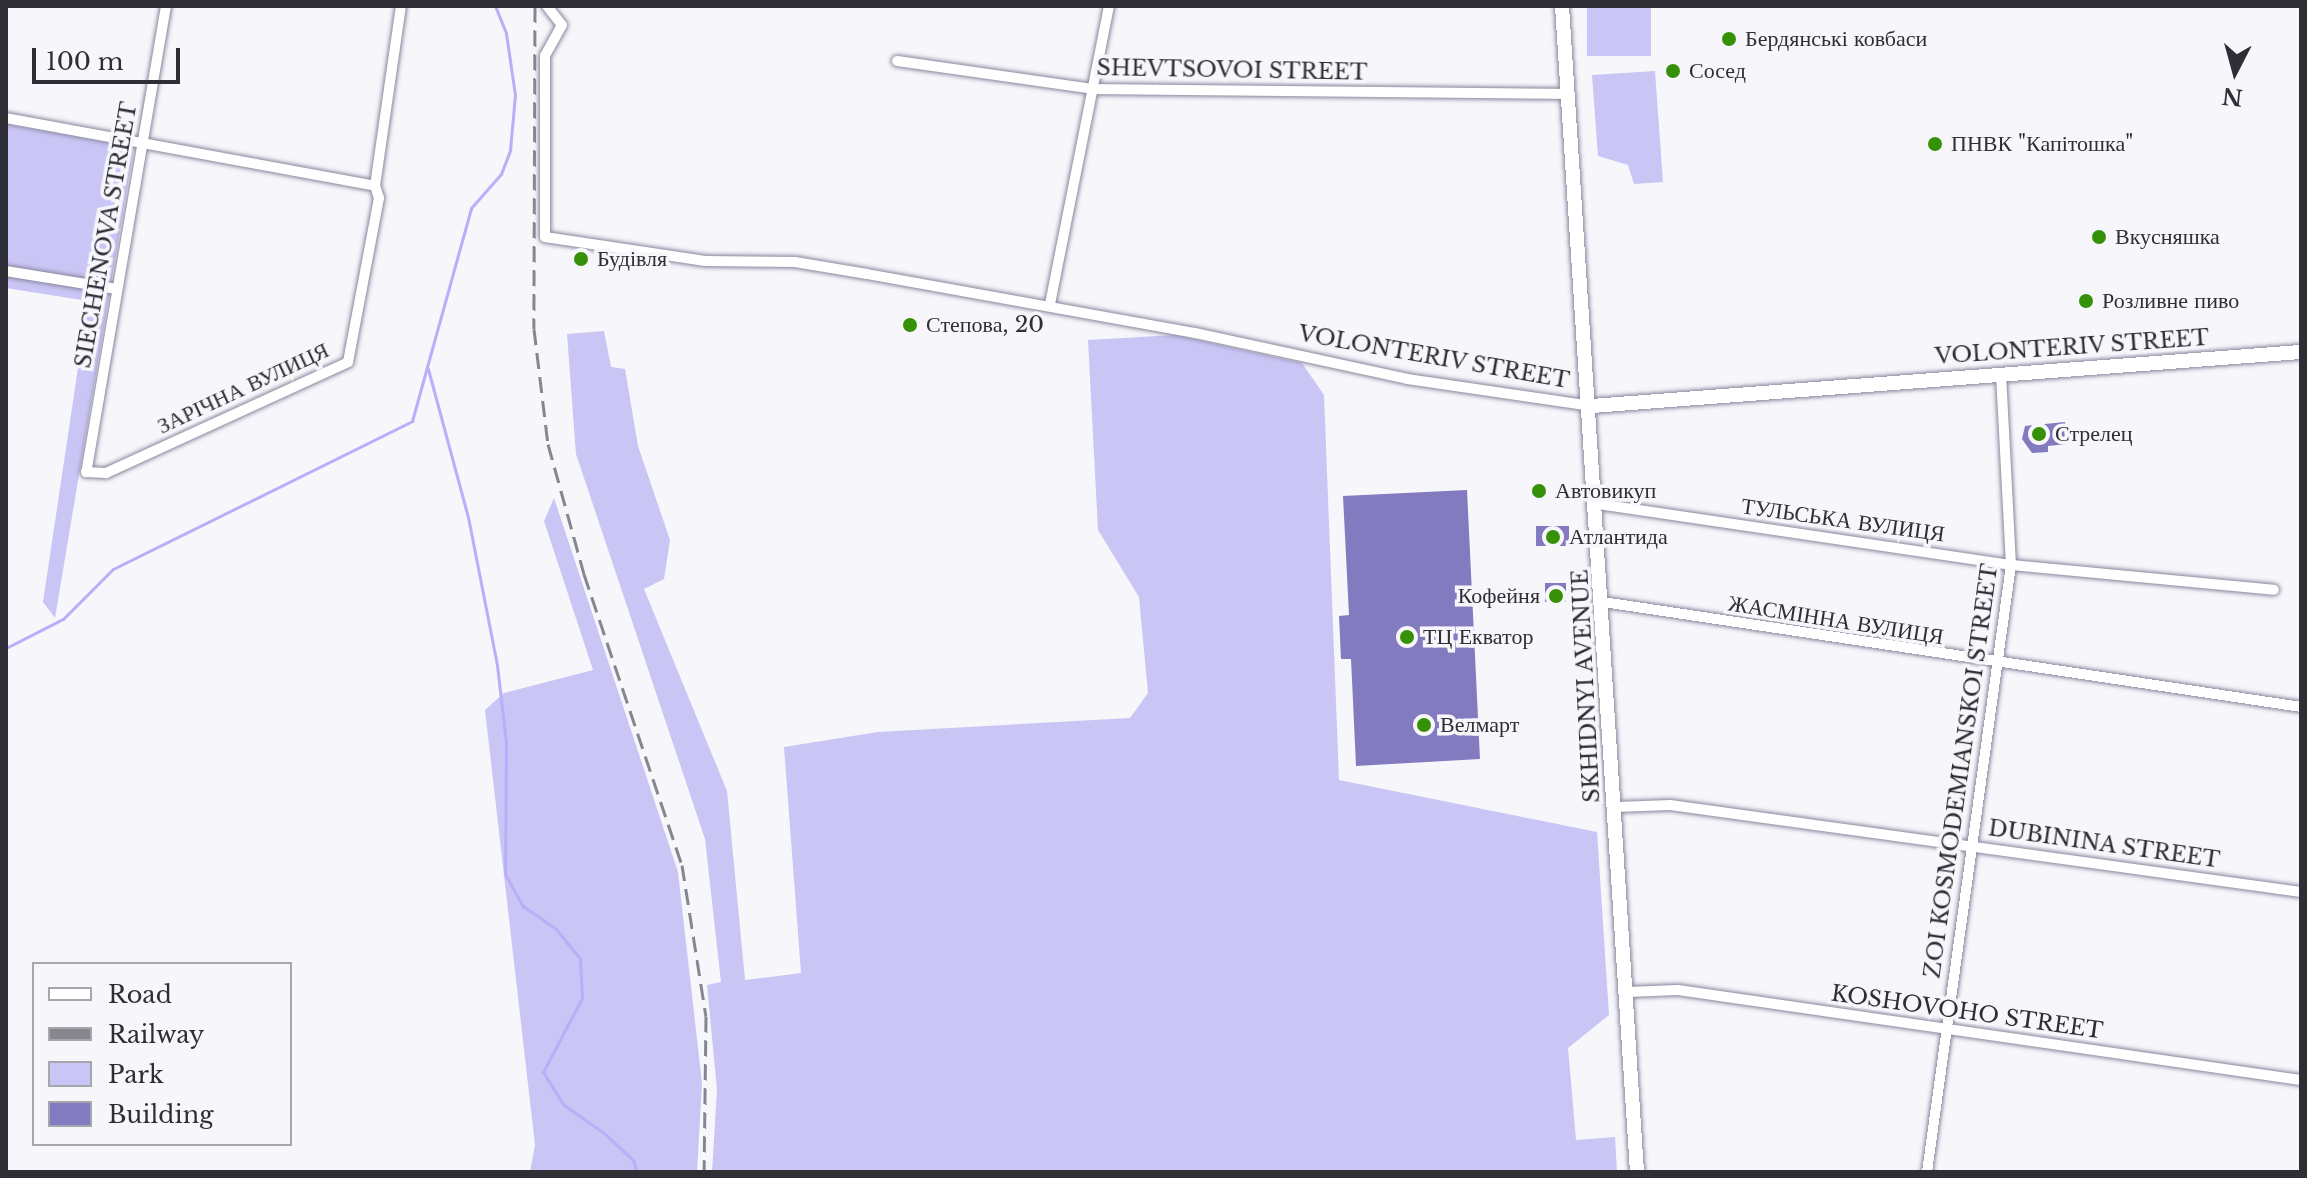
<!DOCTYPE html>
<html>
<head>
<meta charset="utf-8">
<style>
  body { margin:0 }
  #map { position:relative; width:2307px; height:1178px; overflow:hidden; background:#f6f6fb; font-family:"Libre Baskerville",serif }
  div>[style] { position:absolute }
  [style*='--x'] { left:calc(var(--x)*1px); top:calc(var(--y)*1px); width:calc(var(--w)*1px); rotate:calc(var(--a)*1deg) }
  .green>* { inset:0; background:#c9c5f5; transform-origin:0 0 }
  .stream>* { height:3px; margin:-1.5px; padding:0 1.5px; transform-origin:1.5px; border-radius:1.5px; background:#b7aff8 }
  .building>* { inset:0; background:#837bbf; transform-origin:0 0 }
  .roads { filter:drop-shadow(0 0 2px #89879d) drop-shadow(0 0 2px #89879d) }
  .street>* { height:10px; margin:-5px; padding:0 5px; transform-origin:5px; border-radius:5px; background:#fff }
  .secondary>* { height:14px; margin:-7px; padding:0 7px; transform-origin:7px; border-radius:7px; background:#fff }
  .rail>* { height:3px; margin-top:-1.5px; transform-origin:0; background:repeating-linear-gradient(90deg,#87868e 0 16px,transparent 0 24px) }
  .dots>* { width:22px; height:22px; translate:-50% -50%; box-sizing:border-box; border:4px solid #f6f6fb; border-radius:50% }
  span { translate:-50% -50%; white-space:nowrap; text-align:center; line-height:1.15; -webkit-text-stroke:7px #f6f6fb; paint-order:stroke }
  .poi-label { font-size:22px; color:#2f2e37 }
  .left { translate:0 -50%; text-align:left }
  .right { translate:-100% -50%; text-align:right }
  .street-label { font-size:22px; color:#2f2e37 }
  .frame { position:absolute; inset:0; border:8px solid #2f2e37; pointer-events:none }
  .legend { position:absolute; left:32px; top:962px; width:260px; height:184px; box-sizing:border-box; background:#f6f6fb; border:2px solid #a6a6ad; margin:0; padding:10px 14px; list-style:none; font-size:24px; color:#2f2e37 }
  .legend li { display:flex; align-items:center; gap:16px; height:40px }
  .legend b { width:40px; border:2px solid #a6a6ad }
  .north { position:absolute; left:2195px; top:32px; width:80px; height:80px; -webkit-text-stroke:6px #f6f6fb; paint-order:stroke; rotate:186deg; font-size:22px; font-weight:700; line-height:32px; text-align:center; color:#2f2e37 }
  .north::after { content:''; display:block; margin:auto; width:28px; height:36px; background:#2f2e37; clip-path:polygon(50% 0,100% 100%,50% 72%,0 100%) }
  .scale { position:absolute; left:32px; top:48px; width:148px; height:36px; box-sizing:border-box; border:4px solid #2f2e37; border-top:0; padding-left:10px; font-size:24px; line-height:28px; white-space:nowrap; color:#2f2e37; -webkit-text-stroke:6px #f6f6fb; paint-order:stroke }
</style>
</head>
<body>
<div id="map">
  <div class="green">
    <i style="left:1587px;top:6px;width:64px;height:50px"></i>
    <i style="clip-path:polygon(1655px 71px,1663px 182px,1634px 184px,1628px 165px,1598px 156px,1592px 75px)"></i>
    <i style="clip-path:polygon(6px 124px,134px 147px,55px 618px,43px 602px,88px 301px,6px 288px)"></i>
    <i style="clip-path:polygon(604px 331px,611px 367px,625px 369px,638px 446px,670px 540px,664px 579px,644px 589px,727px 791px,745px 980px,801px 973px,784px 747px,878px 732px,1130px 718px,1148px 693px,1139px 597px,1098px 530px,1088px 340px,1175px 335px,1302px 363px,1324px 395px,1339px 780px,1597px 832px,1609px 1015px,1568px 1048px,1576px 1140px,1615px 1137px,1617px 1172px,712px 1172px,717px 1090px,707px 985px,721px 982px,705px 839px,576px 454px,567px 334px)"></i>
    <i style="clip-path:polygon(554px 498px,678px 872px,702px 1083px,697px 1172px,530px 1172px,535px 1145px,485px 710px,504px 693px,593px 670px,544px 521px)"></i>
  </div>
  <div class="stream">
    <i style="--x:428;--y:369;--w:153;--a:74.9"></i>
    <i style="--x:468;--y:517;--w:151;--a:78.9"></i>
    <i style="--x:497;--y:665;--w:79;--a:83.4"></i>
    <i style="--x:506;--y:743;--w:131;--a:90.4"></i>
    <i style="--x:505;--y:874;--w:37;--a:61"></i>
    <i style="--x:523;--y:906;--w:40;--a:34.9"></i>
    <i style="--x:556;--y:929;--w:38;--a:51"></i>
    <i style="--x:580;--y:959;--w:39;--a:87"></i>
    <i style="--x:582;--y:998;--w:84;--a:117.8"></i>
    <i style="--x:543;--y:1072;--w:39;--a:58"></i>
    <i style="--x:564;--y:1105;--w:49;--a:35"></i>
    <i style="--x:604;--y:1133;--w:40;--a:43"></i>
    <i style="--x:633;--y:1160;--w:13;--a:72"></i>
    <i style="--x:6;--y:648;--w:64;--a:-27"></i>
    <i style="--x:63;--y:619;--w:71;--a:-45"></i>
    <i style="--x:113;--y:569;--w:334;--a:-26.3"></i>
    <i style="--x:412;--y:421;--w:221;--a:-74.5"></i>
    <i style="--x:471;--y:208;--w:45;--a:-48.6"></i>
    <i style="--x:501;--y:174;--w:26;--a:-69"></i>
    <i style="--x:510;--y:150;--w:55;--a:-84.8"></i>
    <i style="--x:515;--y:95;--w:63;--a:-98.3"></i>
    <i style="--x:506;--y:33;--w:29;--a:-112"></i>
  </div>
  <div class="building">
    <i style="clip-path:polygon(2065px 422px,2067px 444px,2048px 446px,2048px 452px,2032px 453px,2022px 439px,2025px 426px)"></i>
    <i style="clip-path:polygon(1467px 490px,1480px 759px,1356px 766px,1351px 659px,1341px 659px,1339px 616px,1349px 615px,1343px 496px)"></i>
    <i style="left:1569px;top:526px;width:20px;height:33px;rotate:90deg"></i>
    <i style="left:1545px;top:583px;width:21px;height:19px"></i>
  </div>
  <div class="roads">
    <div class="street">
      <i style="--x:166;--y:6;--w:473;--a:99.7"></i>
      <i style="--x:86;--y:472;--w:20;--a:3"></i>
      <i style="--x:106;--y:473;--w:266;--a:-24.6"></i>
      <i style="--x:348;--y:362;--w:167;--a:-79.3"></i>
      <i style="--x:379;--y:198;--w:13;--a:-108"></i>
      <i style="--x:375;--y:186;--w:182;--a:-81.8"></i>
      <i style="--x:547;--y:6;--w:24;--a:52"></i>
      <i style="--x:562;--y:25;--w:35;--a:119"></i>
      <i style="--x:545;--y:56;--w:181;--a:90"></i>
      <i style="--x:545;--y:237;--w:162;--a:8.5"></i>
      <i style="--x:705;--y:261;--w:90;--a:0.6"></i>
      <i style="--x:795;--y:262;--w:73;--a:9.5"></i>
      <i style="--x:867;--y:274;--w:333;--a:10.2"></i>
      <i style="--x:1195;--y:333;--w:217;--a:12.2"></i>
      <i style="--x:1407;--y:379;--w:187;--a:8.3"></i>
      <i style="--x:897;--y:61;--w:198;--a:8.1"></i>
      <i style="--x:1093;--y:89;--w:476;--a:0.6"></i>
      <i style="--x:6;--y:118;--w:375;--a:10.4"></i>
      <i style="--x:6;--y:271;--w:112;--a:9.2"></i>
      <i style="--x:1050;--y:304;--w:304;--a:-78.8"></i>
      <i style="--x:1598;--y:504;--w:417;--a:8.4"></i>
      <i style="--x:2011;--y:565;--w:264;--a:5.4"></i>
      <i style="--x:1603;--y:602;--w:706;--a:8.55"></i>
      <i style="--x:1616;--y:807;--w:54;--a:-2.1"></i>
      <i style="--x:1670;--y:805;--w:637;--a:7.85"></i>
      <i style="--x:1627;--y:992;--w:51;--a:-2.2"></i>
      <i style="--x:1678;--y:990;--w:629;--a:8.22"></i>
      <i style="--x:1927;--y:1172;--w:613;--a:-82.12"></i>
      <i style="--x:2011;--y:565;--w:191;--a:-93"></i>
    </div>
    <div class="secondary">
      <i style="--x:1562;--y:6;--w:1168;--a:86.32"></i>
      <i style="--x:1592;--y:406;--w:711;--a:-4.36"></i>
    </div>
  </div>
  <div class="rail">
    <i style="--x:535;--y:6;--w:323;--a:90.2"></i>
    <i style="--x:534;--y:329;--w:116;--a:83.1"></i>
    <i style="--x:548;--y:444;--w:135;--a:74.5"></i>
    <i style="--x:584;--y:574;--w:307;--a:71.4"></i>
    <i style="--x:682;--y:865;--w:153;--a:81"></i>
    <i style="--x:706;--y:1016;--w:156;--a:90.7"></i>
  </div>
  <div class="dots">
    <i style="left:1729px;top:39px;background:#359107"></i>
    <i style="left:1673px;top:71px;background:#359107"></i>
    <i style="left:1935px;top:144px;background:#359107"></i>
    <i style="left:2099px;top:237px;background:#359107"></i>
    <i style="left:581px;top:259px;background:#359107"></i>
    <i style="left:2086px;top:301px;background:#359107"></i>
    <i style="left:910px;top:325px;background:#359107"></i>
    <i style="left:2039px;top:434px;background:#359107"></i>
    <i style="left:1539px;top:491px;background:#359107"></i>
    <i style="left:1553px;top:537px;background:#359107"></i>
    <i style="left:1556px;top:596px;background:#359107"></i>
    <i style="left:1407px;top:637px;background:#359107"></i>
    <i style="left:1424px;top:725px;background:#359107"></i>
  </div>
  <div class="poi-label">
    <span class="left" style="left:1745px;top:39px">Бердянські ковбаси</span>
    <span class="left" style="left:1689px;top:71px">Сосед</span>
    <span class="left" style="left:1951px;top:144px">ПНВК "Капітошка"</span>
    <span class="left" style="left:2115px;top:237px">Вкусняшка</span>
    <span class="left" style="left:597px;top:259px">Будівля</span>
    <span class="left" style="left:2102px;top:301px">Розливне пиво</span>
    <span class="left" style="left:926px;top:325px">Степова, 20</span>
    <span class="left" style="left:2055px;top:434px">Стрелец</span>
    <span class="left" style="left:1555px;top:491px">Автовикуп</span>
    <span class="left" style="left:1569px;top:537px">Атлантида</span>
    <span class="right" style="left:1540px;top:596px">Кофейня</span>
    <span class="left" style="left:1423px;top:637px">ТЦ Екватор</span>
    <span class="left" style="left:1440px;top:725px">Велмарт</span>
  </div>
  <div class="street-label">
    <span style="left:1232px;top:70px;rotate:1deg">SHEVTSOVOI STREET</span>
    <span style="left:106px;top:235px;rotate:-80deg">SIECHENOVA STREET</span>
    <span style="left:2072px;top:347px;rotate:-4deg">VOLONTERIV STREET</span>
    <span style="left:1434px;top:357px;rotate:10deg">VOLONTERIV STREET</span>
    <span style="left:243px;top:388px;rotate:-25deg">ЗАРІЧНА ВУЛИЦЯ</span>
    <span style="left:1843px;top:520px;rotate:8deg">ТУЛЬСЬКА ВУЛИЦЯ</span>
    <span style="left:1836px;top:620px;rotate:9deg">ЖАСМІННА ВУЛИЦЯ</span>
    <span style="left:1586px;top:686px;rotate:-93deg">SKHIDNYI AVENUE</span>
    <span style="left:1961px;top:771px;rotate:-82deg">ZOI KOSMODEMIANSKOI STREET</span>
    <span style="left:2104px;top:844px;rotate:8deg">DUBININA STREET</span>
    <span style="left:1967px;top:1012px;rotate:8deg">KOSHOVOHO STREET</span>
  </div>
  <div class="frame"></div>
  <ul class="legend">
  <li><b style="height:10px;background:#fff"></b>Road</li>
  <li><b style="height:10px;background:#87868e"></b>Railway</li>
  <li><b style="height:22px;background:#c9c5f5"></b>Park</li>
  <li><b style="height:22px;background:#837bbf"></b>Building</li>
  </ul>
  <div class="north">N</div>
  <div class="scale">100 m</div>
</div>
</body>
</html>
